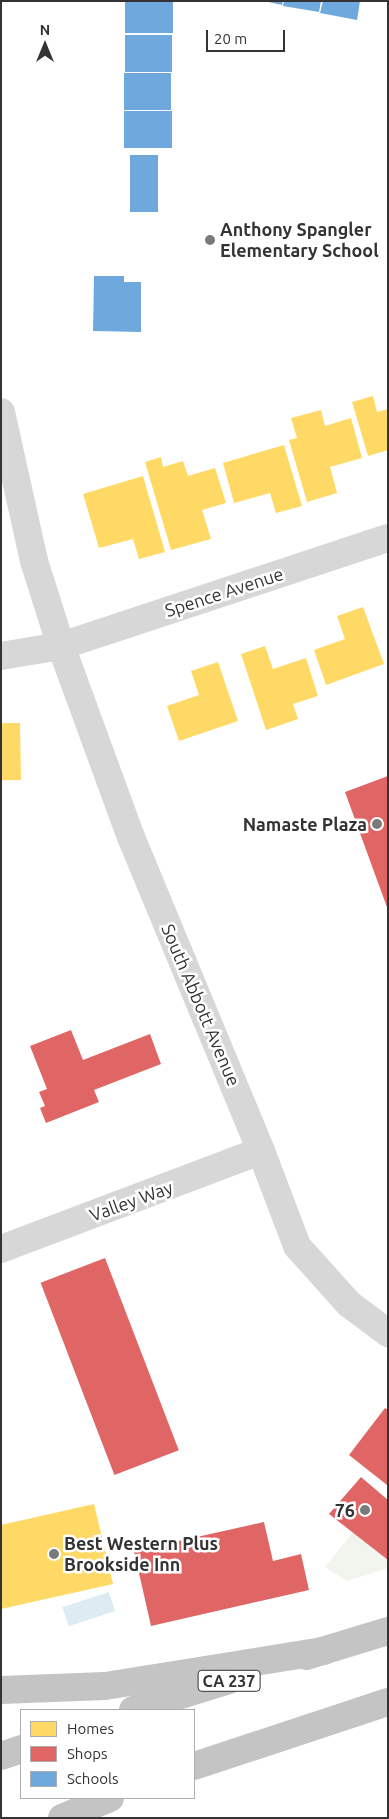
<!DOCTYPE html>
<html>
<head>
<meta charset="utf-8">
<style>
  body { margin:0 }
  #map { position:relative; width:389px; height:1819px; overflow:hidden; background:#fff; font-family:Ubuntu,sans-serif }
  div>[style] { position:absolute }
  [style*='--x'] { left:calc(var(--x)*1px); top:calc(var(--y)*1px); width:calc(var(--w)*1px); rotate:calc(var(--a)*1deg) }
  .green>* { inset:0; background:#f1f5ed }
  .water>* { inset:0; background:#ddebf3; transform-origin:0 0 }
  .homes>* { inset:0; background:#ffd966; transform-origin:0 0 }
  .shops>* { inset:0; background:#e06666; transform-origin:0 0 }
  .schools>* { inset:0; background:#6fa8dc; transform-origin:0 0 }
  .minor>* { height:28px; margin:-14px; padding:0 14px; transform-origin:14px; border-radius:14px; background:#d7d7d7 }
  .highway>* { height:28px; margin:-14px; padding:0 14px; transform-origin:14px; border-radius:14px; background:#c4c4c4 }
  .dots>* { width:14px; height:14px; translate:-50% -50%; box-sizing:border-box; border:2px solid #fff; border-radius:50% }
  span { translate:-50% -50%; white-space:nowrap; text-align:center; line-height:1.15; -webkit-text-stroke:5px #fff; paint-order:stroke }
  .shield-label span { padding:1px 4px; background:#fff; border:1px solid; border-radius:4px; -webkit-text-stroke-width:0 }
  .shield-label { font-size:16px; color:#333; font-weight:700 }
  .poi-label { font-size:18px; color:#333; font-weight:700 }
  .left { translate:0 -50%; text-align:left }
  .right { translate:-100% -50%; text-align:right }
  .street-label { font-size:18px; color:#333 }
  .frame { position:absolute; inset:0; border:2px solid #333; pointer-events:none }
  .legend { position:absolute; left:20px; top:1709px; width:175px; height:90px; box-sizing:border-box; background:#fff; border:1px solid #adadad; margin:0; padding:6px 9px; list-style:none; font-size:15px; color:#333 }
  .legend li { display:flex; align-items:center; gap:10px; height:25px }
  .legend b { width:25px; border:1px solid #adadad }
  .north { position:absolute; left:20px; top:20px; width:50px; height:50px; -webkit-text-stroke:4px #fff; paint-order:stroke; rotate:0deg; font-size:14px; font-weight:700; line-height:20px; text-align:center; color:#333 }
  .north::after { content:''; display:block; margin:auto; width:18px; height:22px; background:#333; clip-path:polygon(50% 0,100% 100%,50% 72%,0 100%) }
  .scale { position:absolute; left:206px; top:30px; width:79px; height:22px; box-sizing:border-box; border:2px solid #333; border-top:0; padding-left:6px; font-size:15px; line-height:18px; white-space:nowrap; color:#333; -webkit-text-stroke:4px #fff; paint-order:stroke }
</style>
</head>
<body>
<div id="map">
  <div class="green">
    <i style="clip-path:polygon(353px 1532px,388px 1560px,388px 1568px,347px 1581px,325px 1567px)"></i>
  </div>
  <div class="water">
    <i style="left:109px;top:1592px;width:20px;height:49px;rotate:72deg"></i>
  </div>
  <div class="homes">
    <i style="clip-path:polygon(373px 396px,377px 412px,388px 409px,388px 450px,368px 456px,352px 402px)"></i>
    <i style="clip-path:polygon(321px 410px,325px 426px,351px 418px,362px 458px,330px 467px,337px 493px,307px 502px,289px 440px,297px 438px,291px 418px)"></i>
    <i style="clip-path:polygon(284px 445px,302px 506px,276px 513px,270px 493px,234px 503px,223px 463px)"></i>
    <i style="clip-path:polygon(161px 457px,163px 467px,183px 461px,188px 476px,215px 468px,226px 503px,202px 510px,211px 539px,171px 550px,145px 462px)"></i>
    <i style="clip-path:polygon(143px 476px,165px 552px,139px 559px,133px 539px,99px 548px,83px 494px)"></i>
    <i style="clip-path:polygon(363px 607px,384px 664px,326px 685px,314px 650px,345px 639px,337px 616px)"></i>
    <i style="clip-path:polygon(265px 646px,273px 669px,306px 658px,318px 696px,293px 704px,298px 719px,266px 730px,241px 654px)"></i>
    <i style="clip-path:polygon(218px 662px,238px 721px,179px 741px,167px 706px,199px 695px,191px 671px)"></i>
    <i style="left:20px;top:723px;width:57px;height:19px;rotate:89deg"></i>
    <i style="clip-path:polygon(94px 1504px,113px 1584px,1px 1609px,1px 1525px)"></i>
  </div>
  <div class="shops">
    <i style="clip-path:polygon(388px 776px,388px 910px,345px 792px)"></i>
    <i style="clip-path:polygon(71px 1030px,83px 1060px,150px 1034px,161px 1064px,94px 1090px,99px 1102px,46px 1123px,40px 1108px,45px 1106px,39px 1092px,47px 1089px,30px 1046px)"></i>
    <i style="left:105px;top:1258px;width:206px;height:69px;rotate:69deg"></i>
    <i style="clip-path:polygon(385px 1408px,388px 1410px,387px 1485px,349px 1455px)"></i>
    <i style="clip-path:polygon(361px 1477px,388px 1500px,388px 1560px,329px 1514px)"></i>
    <i style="clip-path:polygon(264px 1522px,273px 1561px,301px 1554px,309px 1590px,151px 1626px,134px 1551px)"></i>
  </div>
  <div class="schools">
    <i style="left:125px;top:1px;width:48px;height:32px"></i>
    <i style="clip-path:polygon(264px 1px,283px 1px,282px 5px)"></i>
    <i style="clip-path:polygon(284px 1px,321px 1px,319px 12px,283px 6px)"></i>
    <i style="clip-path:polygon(323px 1px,360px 1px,357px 20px,320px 13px)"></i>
    <i style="left:125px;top:35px;width:47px;height:37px"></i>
    <i style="left:124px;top:73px;width:47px;height:37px"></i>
    <i style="left:124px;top:111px;width:48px;height:37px"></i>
    <i style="left:130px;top:155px;width:28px;height:57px"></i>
    <i style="clip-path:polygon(94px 276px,124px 276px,124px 282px,141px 282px,141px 332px,93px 331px)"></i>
  </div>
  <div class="minor">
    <i style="--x:1;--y:412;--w:153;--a:77.5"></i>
    <i style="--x:34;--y:561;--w:89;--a:72.4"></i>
    <i style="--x:61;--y:646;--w:203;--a:69.9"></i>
    <i style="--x:131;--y:837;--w:340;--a:67.5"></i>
    <i style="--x:261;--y:1151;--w:102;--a:69.2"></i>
    <i style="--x:297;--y:1246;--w:78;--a:48.1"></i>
    <i style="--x:349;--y:1304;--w:49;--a:36.6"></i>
    <i style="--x:1;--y:656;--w:61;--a:-9.5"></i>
    <i style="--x:61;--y:646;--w:344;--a:-18.3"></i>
    <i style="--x:1;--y:1249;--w:278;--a:-20.7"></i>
  </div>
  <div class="highway">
    <i style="--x:306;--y:1656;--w:86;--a:-17"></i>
    <i style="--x:1;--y:1690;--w:104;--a:-2.2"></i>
    <i style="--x:105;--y:1686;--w:222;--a:-9.1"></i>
    <i style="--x:133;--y:1710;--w:101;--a:-17.4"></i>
    <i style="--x:1;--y:1756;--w:21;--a:-19"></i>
    <i style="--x:194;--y:1766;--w:204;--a:-18.3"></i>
    <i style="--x:62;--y:1818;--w:52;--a:-22.6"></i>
  </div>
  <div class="dots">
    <i style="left:210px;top:240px;background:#7a7a7a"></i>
    <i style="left:377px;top:824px;background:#7a7a7a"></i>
    <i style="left:365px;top:1510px;background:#7a7a7a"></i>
    <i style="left:54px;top:1554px;background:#7a7a7a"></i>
  </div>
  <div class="shield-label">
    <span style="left:229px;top:1681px">CA 237</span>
  </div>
  <div class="poi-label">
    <span class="left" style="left:220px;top:240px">Anthony Spangler<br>Elementary School</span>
    <span class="right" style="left:367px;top:824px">Namaste Plaza</span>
    <span class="right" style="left:355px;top:1510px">76</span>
    <span class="left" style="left:64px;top:1554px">Best Western Plus<br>Brookside Inn</span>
  </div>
  <div class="street-label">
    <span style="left:224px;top:592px;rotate:-18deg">Spence Avenue</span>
    <span style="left:201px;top:1005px;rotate:67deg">South Abbott Avenue</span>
    <span style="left:131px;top:1201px;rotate:-20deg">Valley Way</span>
  </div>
  <div class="frame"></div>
  <ul class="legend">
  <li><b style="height:14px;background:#ffd966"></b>Homes</li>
  <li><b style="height:14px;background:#e06666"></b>Shops</li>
  <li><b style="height:14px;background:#6fa8dc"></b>Schools</li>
  </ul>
  <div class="north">N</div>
  <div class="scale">20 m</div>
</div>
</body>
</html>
